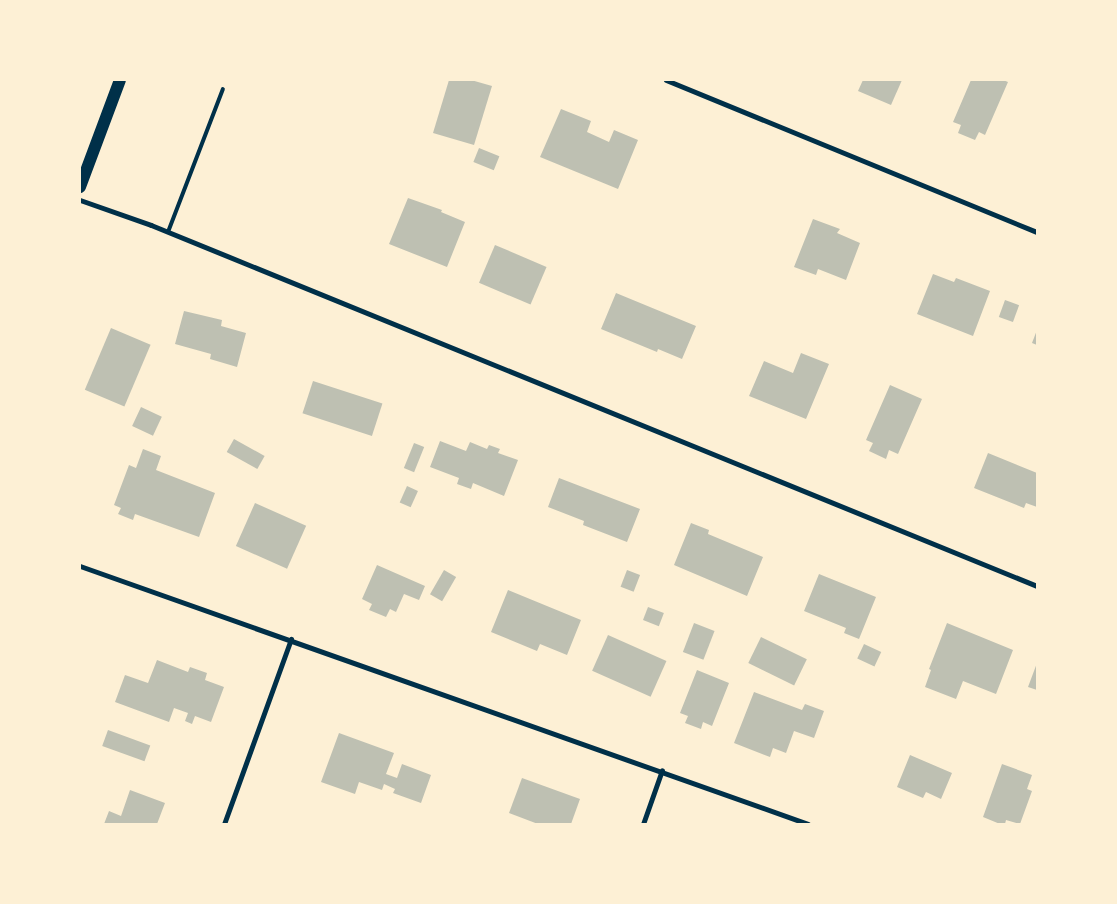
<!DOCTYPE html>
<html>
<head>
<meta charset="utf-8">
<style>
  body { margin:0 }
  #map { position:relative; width:1117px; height:904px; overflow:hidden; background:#fdf0d5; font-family:Signika,sans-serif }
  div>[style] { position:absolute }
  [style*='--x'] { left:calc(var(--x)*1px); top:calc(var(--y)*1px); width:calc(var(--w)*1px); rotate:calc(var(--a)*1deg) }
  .building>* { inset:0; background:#bec0b2; transform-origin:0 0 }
  .service>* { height:4px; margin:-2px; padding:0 2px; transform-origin:2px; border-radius:2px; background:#003049 }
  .minor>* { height:5px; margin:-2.5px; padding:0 2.5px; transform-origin:2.5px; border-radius:2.5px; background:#003049 }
  .primary>* { height:12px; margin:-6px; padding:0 6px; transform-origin:6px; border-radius:6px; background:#003049 }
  span { translate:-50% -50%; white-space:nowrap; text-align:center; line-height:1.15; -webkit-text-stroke:4px #fdf0d5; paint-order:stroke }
  .frame { position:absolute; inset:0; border:81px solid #fdf0d5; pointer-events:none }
</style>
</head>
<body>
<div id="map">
  <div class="building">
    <i style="clip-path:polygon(449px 80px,471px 80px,492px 86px,474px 145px,433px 133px)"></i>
    <i style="clip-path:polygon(863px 80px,902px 80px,891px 105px,858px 91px)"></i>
    <i style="clip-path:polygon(971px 80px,1003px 80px,1008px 82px,985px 135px,979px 132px,975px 140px,958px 133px,961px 125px,953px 122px)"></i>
    <i style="clip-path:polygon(561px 109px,591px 121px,587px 132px,609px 142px,614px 130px,638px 140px,618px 189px,540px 157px)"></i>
    <i style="left:479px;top:148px;width:22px;height:15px;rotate:22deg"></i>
    <i style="clip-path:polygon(408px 198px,442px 210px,441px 212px,465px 222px,447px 267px,389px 244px)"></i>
    <i style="clip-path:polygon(813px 219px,840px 229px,837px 233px,860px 243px,846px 280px,818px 269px,816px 275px,794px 267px)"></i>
    <i style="left:495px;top:245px;width:56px;height:41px;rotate:23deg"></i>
    <i style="clip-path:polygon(933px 274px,954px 282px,956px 278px,990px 291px,973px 336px,917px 314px)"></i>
    <i style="clip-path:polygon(616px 293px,696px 326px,682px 359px,658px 349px,657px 352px,601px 329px)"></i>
    <i style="left:1005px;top:300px;width:15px;height:18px;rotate:20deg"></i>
    <i style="clip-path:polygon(184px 311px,222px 320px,221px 326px,246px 333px,237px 367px,210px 359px,211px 354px,175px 344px)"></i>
    <i style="left:111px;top:328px;width:43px;height:67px;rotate:23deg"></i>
    <i style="clip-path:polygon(1037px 330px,1037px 345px,1032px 343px)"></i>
    <i style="clip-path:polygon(801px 353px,829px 364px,806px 419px,749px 396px,764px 361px,793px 373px)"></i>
    <i style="left:313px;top:381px;width:73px;height:34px;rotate:18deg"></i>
    <i style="clip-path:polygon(890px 385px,922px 399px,898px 454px,889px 450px,886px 459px,869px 451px,873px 443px,866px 440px)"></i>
    <i style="left:141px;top:407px;width:23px;height:21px;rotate:25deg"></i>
    <i style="left:234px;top:439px;width:35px;height:15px;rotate:29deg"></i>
    <i style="clip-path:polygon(440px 441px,466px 451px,470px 442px,487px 449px,489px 445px,500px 449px,498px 453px,518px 460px,504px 496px,473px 483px,471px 489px,457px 484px,459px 478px,430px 467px)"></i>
    <i style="left:414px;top:443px;width:11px;height:27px;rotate:22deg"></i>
    <i style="clip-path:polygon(143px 449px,161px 456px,156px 470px,215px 493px,199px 537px,135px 514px,133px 520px,118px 514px,121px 508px,114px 505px,129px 465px,136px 468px)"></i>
    <i style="clip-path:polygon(988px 453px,1037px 473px,1037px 507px,1026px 503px,1024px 508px,974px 488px)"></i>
    <i style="clip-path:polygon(559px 478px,640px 509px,627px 542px,583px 525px,584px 521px,548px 507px)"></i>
    <i style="left:407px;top:486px;width:12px;height:18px;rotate:24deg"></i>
    <i style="left:255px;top:503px;width:56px;height:47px;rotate:24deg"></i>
    <i style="clip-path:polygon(691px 523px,709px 530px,708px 534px,763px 557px,747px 596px,674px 565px)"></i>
    <i style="clip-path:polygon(377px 565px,425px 586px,419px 600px,404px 594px,396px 612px,390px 609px,386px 617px,369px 610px,372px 604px,362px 599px)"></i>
    <i style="left:444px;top:570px;width:14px;height:28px;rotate:30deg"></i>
    <i style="left:627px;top:570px;width:14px;height:18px;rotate:21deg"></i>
    <i style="clip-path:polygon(819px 574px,876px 597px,859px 639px,844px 633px,846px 628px,804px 611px)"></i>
    <i style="clip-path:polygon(508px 590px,581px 620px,567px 655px,540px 644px,537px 651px,491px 632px)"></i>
    <i style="left:648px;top:607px;width:17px;height:14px;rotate:21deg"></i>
    <i style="left:694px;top:623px;width:22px;height:31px;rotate:21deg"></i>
    <i style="clip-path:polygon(947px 623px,1013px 650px,996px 694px,963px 681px,956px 699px,925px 687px,931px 670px,929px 669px)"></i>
    <i style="left:608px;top:635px;width:64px;height:39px;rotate:24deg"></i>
    <i style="left:761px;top:637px;width:51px;height:29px;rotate:26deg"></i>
    <i style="left:864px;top:644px;width:19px;height:16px;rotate:25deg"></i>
    <i style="clip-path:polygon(157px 660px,188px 672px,190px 667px,207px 673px,205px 680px,224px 687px,211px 722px,195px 716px,192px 724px,185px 721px,188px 713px,174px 708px,169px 722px,115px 702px,125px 675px,148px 683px)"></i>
    <i style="clip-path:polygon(1037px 663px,1037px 690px,1028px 687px)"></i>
    <i style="clip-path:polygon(697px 670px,729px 683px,712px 726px,703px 722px,701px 729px,685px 723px,688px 716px,680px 713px)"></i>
    <i style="clip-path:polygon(754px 692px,802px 710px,805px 704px,824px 711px,814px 738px,794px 731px,786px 753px,773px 748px,770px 757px,734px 743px)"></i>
    <i style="left:108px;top:730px;width:45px;height:17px;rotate:20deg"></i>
    <i style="clip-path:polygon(339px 733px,394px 753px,386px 774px,397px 778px,402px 764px,431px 775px,421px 803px,393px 793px,395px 789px,384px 784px,382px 790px,359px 782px,355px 794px,321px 782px)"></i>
    <i style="clip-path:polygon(910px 755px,952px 773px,941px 799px,926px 792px,923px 798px,897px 787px)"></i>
    <i style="clip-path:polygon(1002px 764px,1032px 775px,1027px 789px,1032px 791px,1020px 824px,1006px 820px,1005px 824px,1000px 824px,983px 817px)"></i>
    <i style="clip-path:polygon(522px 778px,580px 799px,571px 824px,538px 824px,509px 813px)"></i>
    <i style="clip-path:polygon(130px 790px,165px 803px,157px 824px,104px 824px,109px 811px,121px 816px)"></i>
  </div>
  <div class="service">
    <i style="--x:168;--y:232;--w:153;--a:-69"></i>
  </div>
  <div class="minor">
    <i style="--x:666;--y:80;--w:401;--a:22.3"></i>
    <i style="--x:80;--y:200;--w:75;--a:19.4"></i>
    <i style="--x:151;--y:225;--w:957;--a:22.17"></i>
    <i style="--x:80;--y:566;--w:772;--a:19.51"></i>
    <i style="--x:224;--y:824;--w:197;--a:-70.1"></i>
    <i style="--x:643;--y:824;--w:57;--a:-70.6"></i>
  </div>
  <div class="primary">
    <i style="--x:80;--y:187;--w:114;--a:-69.5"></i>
  </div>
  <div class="frame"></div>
</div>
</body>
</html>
